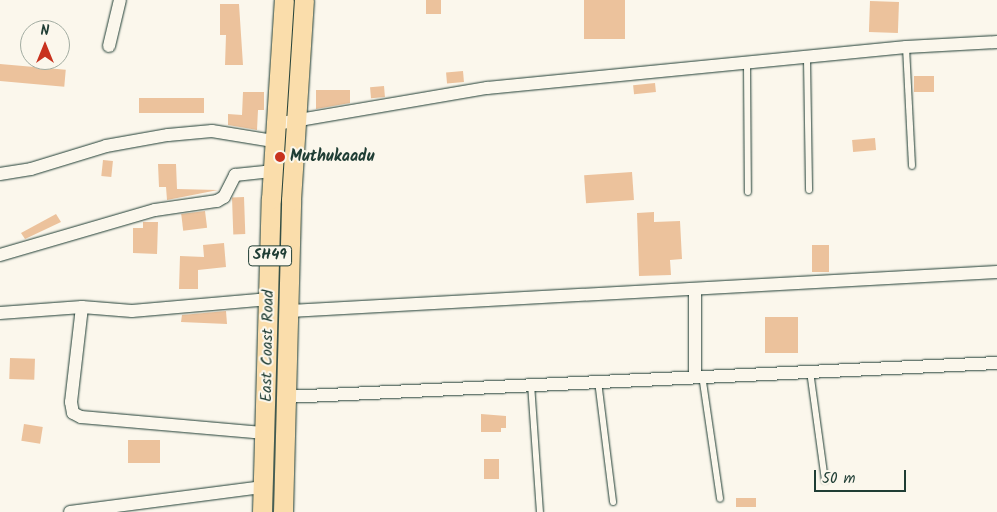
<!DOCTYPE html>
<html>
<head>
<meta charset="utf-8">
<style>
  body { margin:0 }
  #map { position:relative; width:997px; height:512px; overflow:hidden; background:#fbf7ec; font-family:Kalam,sans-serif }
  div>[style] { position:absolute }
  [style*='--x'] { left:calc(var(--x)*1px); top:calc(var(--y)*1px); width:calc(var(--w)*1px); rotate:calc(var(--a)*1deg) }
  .building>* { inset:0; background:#ecc29c; transform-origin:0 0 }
  .roads { filter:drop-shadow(0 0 1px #1f3d34) drop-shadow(0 0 1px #1f3d34) }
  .lane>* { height:6px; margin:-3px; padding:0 3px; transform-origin:3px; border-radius:3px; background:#fbf7ec }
  .street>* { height:12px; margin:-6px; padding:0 6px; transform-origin:6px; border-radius:6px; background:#fbf7ec }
  .primary>* { height:19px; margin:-9.5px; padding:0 9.5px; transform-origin:9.5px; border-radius:9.5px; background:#faddab }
  .dots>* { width:14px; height:14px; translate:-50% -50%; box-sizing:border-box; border:2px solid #fbf7ec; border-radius:50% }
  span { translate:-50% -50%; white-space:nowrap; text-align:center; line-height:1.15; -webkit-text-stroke:4px #fbf7ec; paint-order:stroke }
  .shield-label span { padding:1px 4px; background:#fbf7ec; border:1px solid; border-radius:4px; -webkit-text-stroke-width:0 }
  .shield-label { font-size:15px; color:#1f3d34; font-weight:700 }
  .poi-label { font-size:16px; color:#1f3d34; font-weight:700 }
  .left { translate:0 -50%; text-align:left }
  .street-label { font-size:16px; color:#1f3d34 }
  .north { position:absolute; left:20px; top:20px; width:50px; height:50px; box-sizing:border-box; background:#fbf7ec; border:1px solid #a3ada2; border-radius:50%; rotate:0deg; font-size:14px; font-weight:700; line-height:20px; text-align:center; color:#1f3d34 }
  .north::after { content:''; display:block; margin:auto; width:18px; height:22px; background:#c8321e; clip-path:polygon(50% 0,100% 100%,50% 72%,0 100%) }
  .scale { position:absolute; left:814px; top:470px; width:92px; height:22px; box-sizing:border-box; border:2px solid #1f3d34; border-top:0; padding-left:6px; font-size:15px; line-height:18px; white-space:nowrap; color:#1f3d34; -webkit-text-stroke:4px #fbf7ec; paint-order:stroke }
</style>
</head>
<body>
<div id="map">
  <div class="building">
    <i style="left:426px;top:0;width:15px;height:14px"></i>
    <i style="left:584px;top:0;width:41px;height:39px"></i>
    <i style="left:870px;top:1px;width:29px;height:31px;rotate:2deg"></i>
    <i style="clip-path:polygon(220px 4px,239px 4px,243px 65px,225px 65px,226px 35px,220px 35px)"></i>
    <i style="left:0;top:64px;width:66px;height:17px;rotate:5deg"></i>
    <i style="left:463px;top:71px;width:11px;height:17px;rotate:85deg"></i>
    <i style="left:914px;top:76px;width:20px;height:16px"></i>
    <i style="left:655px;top:83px;width:9px;height:22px;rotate:84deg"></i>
    <i style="left:384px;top:86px;width:11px;height:14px;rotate:85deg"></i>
    <i style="clip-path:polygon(316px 90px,350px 90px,350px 103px,316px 109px)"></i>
    <i style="clip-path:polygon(243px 92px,264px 92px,264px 110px,258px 110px,257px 130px,228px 125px,228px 114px,242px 115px)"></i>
    <i style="left:139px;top:98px;width:65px;height:15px"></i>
    <i style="left:875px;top:138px;width:12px;height:23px;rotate:85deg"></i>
    <i style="left:103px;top:160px;width:10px;height:16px;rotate:6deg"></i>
    <i style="clip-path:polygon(158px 164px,176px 164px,177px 189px,218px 190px,167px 200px,166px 187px,159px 187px)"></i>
    <i style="left:632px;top:172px;width:28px;height:48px;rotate:86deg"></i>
    <i style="left:244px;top:197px;width:37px;height:12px;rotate:88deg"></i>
    <i style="left:205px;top:211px;width:17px;height:24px;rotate:83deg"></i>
    <i style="clip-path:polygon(654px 212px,654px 222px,680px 221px,682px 259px,670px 260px,671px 275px,639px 276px,637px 213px)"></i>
    <i style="clip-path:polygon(56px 214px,61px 222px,25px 239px,21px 233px)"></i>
    <i style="clip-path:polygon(143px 222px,158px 222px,157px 254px,133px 253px,133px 228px,143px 228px)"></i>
    <i style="clip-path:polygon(224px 243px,226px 267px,198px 270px,198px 289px,179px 289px,180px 256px,204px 257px,203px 245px)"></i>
    <i style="left:812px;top:245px;width:17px;height:27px"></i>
    <i style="clip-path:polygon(226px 311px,227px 324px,181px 322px,182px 315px)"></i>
    <i style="left:798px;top:317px;width:36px;height:33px;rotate:90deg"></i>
    <i style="left:10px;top:358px;width:25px;height:21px;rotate:2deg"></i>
    <i style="clip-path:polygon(481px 414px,506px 416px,506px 428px,501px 428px,501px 432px,481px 432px)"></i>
    <i style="left:24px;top:424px;width:19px;height:17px;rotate:9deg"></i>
    <i style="left:128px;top:440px;width:32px;height:23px"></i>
    <i style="left:484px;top:459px;width:15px;height:20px"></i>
    <i style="left:756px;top:498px;width:9px;height:20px;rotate:90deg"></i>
  </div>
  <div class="roads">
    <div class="lane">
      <i style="--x:906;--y:47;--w:119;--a:87.1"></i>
      <i style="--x:807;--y:59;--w:131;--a:89.1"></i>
      <i style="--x:747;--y:64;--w:128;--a:89.6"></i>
      <i style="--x:810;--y:371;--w:110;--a:82.2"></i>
      <i style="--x:702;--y:375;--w:125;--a:81.7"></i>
      <i style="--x:598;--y:381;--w:122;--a:82.9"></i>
      <i style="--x:531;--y:384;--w:128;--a:86"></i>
    </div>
    <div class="street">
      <i style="--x:109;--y:46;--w:47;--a:-76.6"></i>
      <i style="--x:276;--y:124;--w:214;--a:-9.7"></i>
      <i style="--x:487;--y:88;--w:421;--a:-5.6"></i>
      <i style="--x:906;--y:47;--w:91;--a:-3.1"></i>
      <i style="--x:0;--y:174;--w:31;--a:-9"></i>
      <i style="--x:31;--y:169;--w:78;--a:-17"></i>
      <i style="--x:106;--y:146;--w:63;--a:-10.1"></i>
      <i style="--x:168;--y:135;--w:44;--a:-5.2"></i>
      <i style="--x:212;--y:131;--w:62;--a:9.3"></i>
      <i style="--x:0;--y:255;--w:161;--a:-16.2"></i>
      <i style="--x:155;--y:210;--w:63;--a:-8.3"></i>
      <i style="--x:217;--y:201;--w:8;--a:-30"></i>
      <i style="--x:224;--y:197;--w:25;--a:-63"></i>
      <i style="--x:235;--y:175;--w:37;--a:-6"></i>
      <i style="--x:82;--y:307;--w:96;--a:96.6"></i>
      <i style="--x:71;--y:402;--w:11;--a:80"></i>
      <i style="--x:73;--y:413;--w:9;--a:27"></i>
      <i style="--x:81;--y:417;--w:185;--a:5"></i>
      <i style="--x:290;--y:311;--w:708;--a:-3.16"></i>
      <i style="--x:0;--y:313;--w:82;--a:-4.2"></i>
      <i style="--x:82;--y:307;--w:50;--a:4.6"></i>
      <i style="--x:132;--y:311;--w:138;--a:-5"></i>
      <i style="--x:695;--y:375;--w:86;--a:-90"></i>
      <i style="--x:286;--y:397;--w:712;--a:-2.74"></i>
      <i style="--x:70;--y:512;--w:195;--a:-7.4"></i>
    </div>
    <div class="primary">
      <i style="--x:262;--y:512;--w:313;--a:-88.4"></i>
      <i style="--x:271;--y:199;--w:199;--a:-86.3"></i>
      <i style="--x:283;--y:512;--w:312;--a:-88.5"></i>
      <i style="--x:291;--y:200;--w:200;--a:-86.3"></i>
    </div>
  </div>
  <div class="dots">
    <i style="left:280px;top:157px;background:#c8321e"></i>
  </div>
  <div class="shield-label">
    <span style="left:270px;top:256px">SH49</span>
  </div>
  <div class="poi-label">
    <span class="left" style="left:290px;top:157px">Muthukaadu</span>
  </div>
  <div class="street-label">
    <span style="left:268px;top:346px;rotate:-89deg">East Coast Road</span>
  </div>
  <div class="north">N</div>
  <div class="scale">50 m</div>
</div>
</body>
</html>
